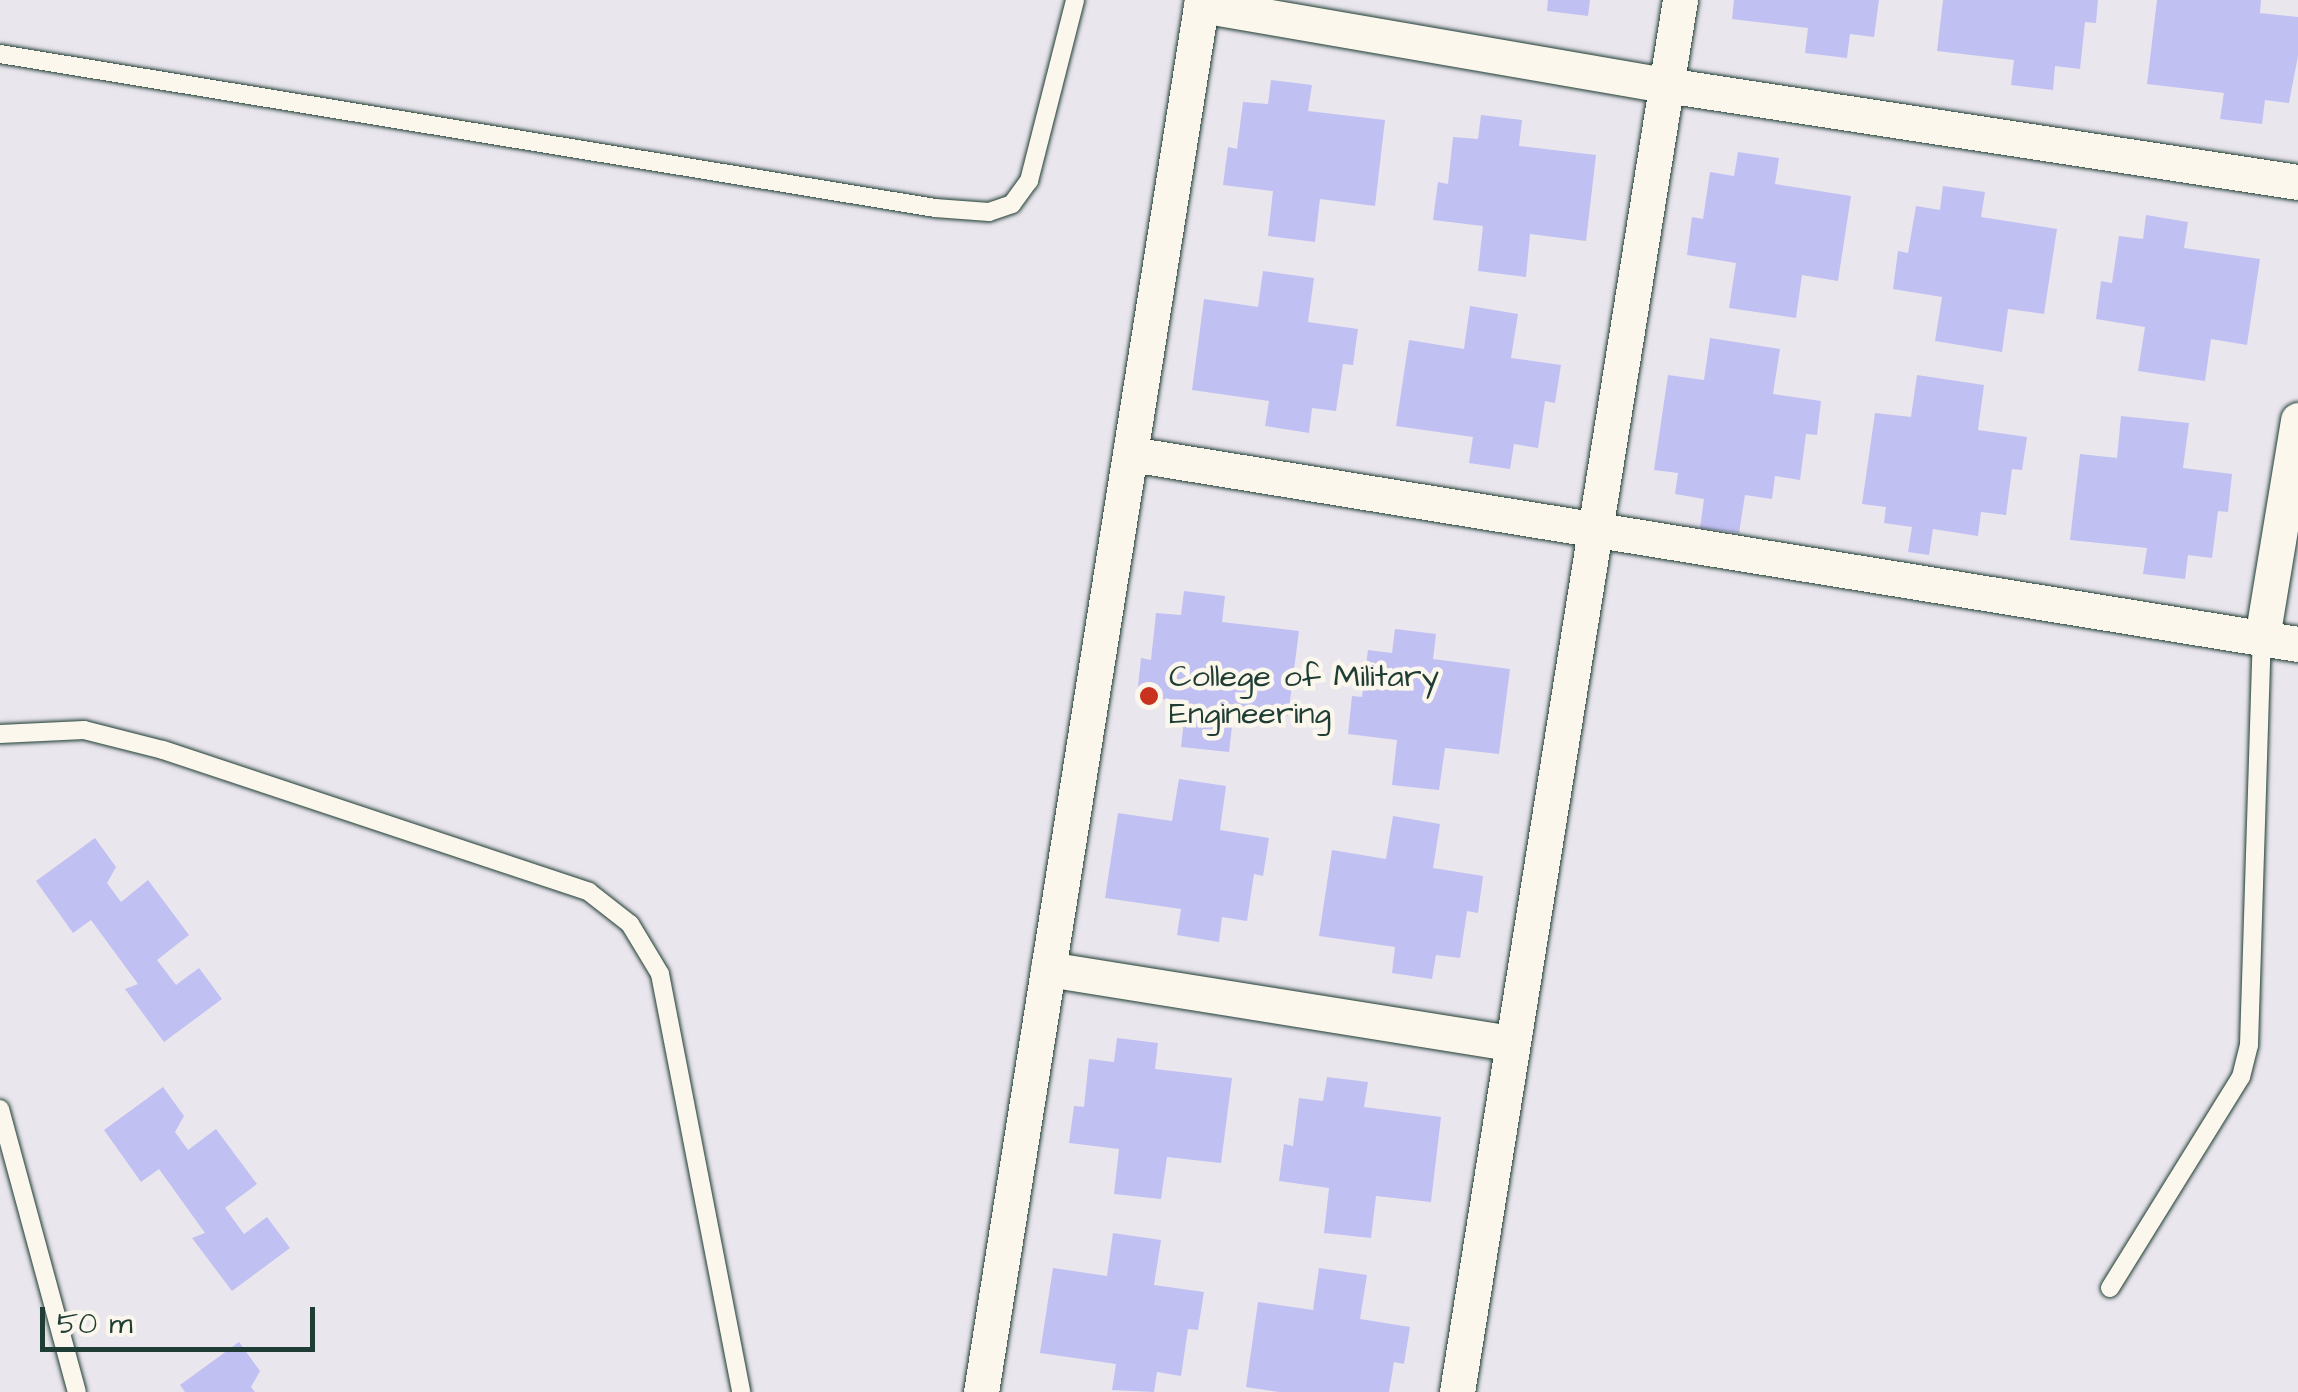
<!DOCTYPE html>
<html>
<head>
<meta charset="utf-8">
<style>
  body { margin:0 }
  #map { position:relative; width:2298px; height:1392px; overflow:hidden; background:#fbf7ec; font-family:"Architects Daughter",sans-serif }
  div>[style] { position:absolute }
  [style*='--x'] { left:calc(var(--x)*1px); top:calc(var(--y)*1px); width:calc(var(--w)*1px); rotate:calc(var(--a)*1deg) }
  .built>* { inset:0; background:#eae6ee; transform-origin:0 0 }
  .building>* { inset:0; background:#c1c0f2 }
  .roads { filter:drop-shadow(0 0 2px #1f3d34) drop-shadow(0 0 2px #1f3d34) }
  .service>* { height:18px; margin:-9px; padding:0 9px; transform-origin:9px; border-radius:9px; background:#fbf7ec }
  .minor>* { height:35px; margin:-17.5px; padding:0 17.5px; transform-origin:17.5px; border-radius:17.5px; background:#fbf7ec }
  .dots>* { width:28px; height:28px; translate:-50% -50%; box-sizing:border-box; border:5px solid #fbf7ec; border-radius:50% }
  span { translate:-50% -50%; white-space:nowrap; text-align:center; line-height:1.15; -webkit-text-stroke:9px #fbf7ec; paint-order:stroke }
  .poi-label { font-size:32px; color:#1f3d34 }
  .left { translate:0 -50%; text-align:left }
  .scale { position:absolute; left:40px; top:1307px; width:275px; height:45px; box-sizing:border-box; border:5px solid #1f3d34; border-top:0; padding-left:12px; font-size:30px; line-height:35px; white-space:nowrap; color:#1f3d34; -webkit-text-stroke:8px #fbf7ec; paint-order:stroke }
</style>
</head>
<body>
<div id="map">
  <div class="built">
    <i style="left:0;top:0;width:2298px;height:1392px"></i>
  </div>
  <div class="building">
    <i style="clip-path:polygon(1548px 0,1590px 0,1588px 16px,1547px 11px)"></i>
    <i style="clip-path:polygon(1734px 0,1879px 0,1874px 37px,1850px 34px,1847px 58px,1805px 53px,1808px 28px,1732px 19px)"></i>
    <i style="clip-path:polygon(1943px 0,2098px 0,2096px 23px,2085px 22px,2080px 69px,2055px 66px,2053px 90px,2011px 85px,2014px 60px,1937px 51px)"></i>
    <i style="clip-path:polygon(2157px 0,2261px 0,2260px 13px,2298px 17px,2298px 56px,2289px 103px,2265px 100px,2262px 124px,2220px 119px,2224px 93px,2147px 84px)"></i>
    <i style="clip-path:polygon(1271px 80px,1312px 85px,1308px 111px,1385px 120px,1375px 206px,1320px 199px,1315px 242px,1268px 236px,1273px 191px,1223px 185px,1228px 147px,1237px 149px,1243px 102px,1268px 104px)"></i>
    <i style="clip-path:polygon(1481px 115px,1522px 120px,1519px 146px,1596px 155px,1586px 241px,1530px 234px,1526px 277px,1478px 271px,1483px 226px,1433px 220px,1438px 182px,1448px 184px,1453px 137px,1478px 139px)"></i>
    <i style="clip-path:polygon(1738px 152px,1779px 158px,1775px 184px,1851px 196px,1838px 281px,1802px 275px,1796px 318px,1729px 308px,1736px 263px,1687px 255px,1692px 217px,1703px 219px,1710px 172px,1734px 176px)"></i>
    <i style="clip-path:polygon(1943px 186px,1985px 192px,1981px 217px,2057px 229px,2044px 314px,2008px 309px,2002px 352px,1935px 341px,1942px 297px,1893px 289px,1898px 251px,1908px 253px,1916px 206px,1940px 210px)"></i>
    <i style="clip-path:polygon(2146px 215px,2188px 222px,2184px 248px,2260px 259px,2247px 345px,2211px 339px,2205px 381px,2138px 371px,2145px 327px,2096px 319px,2101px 281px,2112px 283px,2119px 236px,2143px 239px)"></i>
    <i style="clip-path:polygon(1263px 271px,1314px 278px,1308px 322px,1358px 329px,1353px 365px,1343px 364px,1336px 411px,1312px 408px,1309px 433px,1265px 426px,1269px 401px,1192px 390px,1204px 299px,1258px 307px)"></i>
    <i style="clip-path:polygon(1470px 306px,1518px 314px,1511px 358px,1561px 365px,1555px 403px,1545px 401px,1538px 448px,1514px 444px,1510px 469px,1469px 463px,1473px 437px,1396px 426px,1409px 340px,1464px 349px)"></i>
    <i style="clip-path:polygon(1710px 338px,1780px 349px,1773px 394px,1821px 401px,1817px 435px,1806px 434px,1800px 480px,1775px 476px,1772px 499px,1745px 495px,1739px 533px,1700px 528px,1704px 499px,1675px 494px,1678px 473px,1654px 470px,1668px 375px,1704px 380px)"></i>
    <i style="clip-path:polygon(1917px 375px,1984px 385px,1978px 430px,2027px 437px,2022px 470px,2012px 469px,2006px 515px,1981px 512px,1978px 536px,1933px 529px,1929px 555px,1908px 552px,1912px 527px,1884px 523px,1886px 507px,1862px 504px,1875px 413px,1911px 417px)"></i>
    <i style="clip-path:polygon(2121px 416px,2189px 423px,2183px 468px,2232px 474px,2228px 512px,2218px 511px,2212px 558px,2188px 555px,2185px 579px,2143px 574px,2147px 548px,2070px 540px,2080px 454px,2117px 458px)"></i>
    <i style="clip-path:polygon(1184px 591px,1225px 596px,1222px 622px,1299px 631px,1288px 716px,1234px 710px,1229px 752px,1181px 747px,1186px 702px,1137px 696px,1141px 658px,1151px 660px,1156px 613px,1181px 615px)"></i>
    <i style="clip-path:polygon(1395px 629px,1436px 634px,1433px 659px,1510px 669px,1499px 754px,1445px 748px,1439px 790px,1392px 785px,1397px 740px,1348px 734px,1352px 696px,1362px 697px,1368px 650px,1392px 653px)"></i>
    <i style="clip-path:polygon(1179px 779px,1226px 786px,1220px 830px,1269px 838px,1263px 876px,1254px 874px,1247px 921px,1222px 917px,1219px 942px,1177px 935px,1181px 909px,1105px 898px,1118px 813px,1172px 821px)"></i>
    <i style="clip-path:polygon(1393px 816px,1440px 824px,1433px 868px,1483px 876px,1478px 913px,1467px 911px,1460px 958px,1436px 955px,1432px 979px,1392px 973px,1395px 947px,1319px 936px,1332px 850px,1386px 859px)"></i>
    <i style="clip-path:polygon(95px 838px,116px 867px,107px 883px,121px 902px,148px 880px,189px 935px,157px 960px,176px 985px,199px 968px,222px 999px,164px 1042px,125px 989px,138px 984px,91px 920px,73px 933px,36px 881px)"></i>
    <i style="clip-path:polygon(1117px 1038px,1158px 1043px,1155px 1069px,1232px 1078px,1221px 1163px,1167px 1157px,1161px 1199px,1114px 1194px,1119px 1149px,1069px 1143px,1074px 1106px,1084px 1107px,1089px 1059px,1114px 1062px)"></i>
    <i style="clip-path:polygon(1327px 1077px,1368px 1082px,1364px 1107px,1441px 1117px,1431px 1202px,1376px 1196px,1371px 1238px,1324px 1233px,1329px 1188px,1279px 1181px,1284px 1144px,1293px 1146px,1299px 1098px,1323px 1101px)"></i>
    <i style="clip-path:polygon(163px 1087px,184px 1116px,175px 1132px,188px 1150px,216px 1129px,257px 1184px,225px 1208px,244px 1234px,267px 1217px,290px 1248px,232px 1291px,192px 1238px,205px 1233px,159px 1169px,141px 1182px,104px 1130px)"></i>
    <i style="clip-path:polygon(1113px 1233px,1161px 1240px,1154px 1285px,1204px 1292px,1198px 1330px,1188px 1329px,1181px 1376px,1157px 1372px,1154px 1392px,1112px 1390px,1116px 1364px,1040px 1353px,1053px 1268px,1107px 1276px)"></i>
    <i style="clip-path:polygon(1319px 1268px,1367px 1275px,1360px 1319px,1410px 1327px,1404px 1364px,1394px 1362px,1389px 1392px,1279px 1392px,1246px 1387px,1258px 1302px,1313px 1310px)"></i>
    <i style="clip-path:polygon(239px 1342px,260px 1371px,251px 1387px,255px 1392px,185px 1392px,180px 1385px)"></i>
  </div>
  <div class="roads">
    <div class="service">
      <i style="--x:0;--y:54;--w:948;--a:9.35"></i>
      <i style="--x:935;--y:208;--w:54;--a:4.2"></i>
      <i style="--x:989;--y:212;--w:24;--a:-19"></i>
      <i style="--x:1012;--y:204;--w:29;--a:-54"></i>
      <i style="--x:1029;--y:181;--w:187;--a:-75.7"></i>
      <i style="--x:0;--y:734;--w:84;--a:-2.7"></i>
      <i style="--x:84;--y:730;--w:81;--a:14.2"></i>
      <i style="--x:163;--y:750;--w:449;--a:18.4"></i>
      <i style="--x:589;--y:892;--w:52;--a:38"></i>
      <i style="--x:630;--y:924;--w:58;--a:59"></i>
      <i style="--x:660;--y:974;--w:426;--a:79"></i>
      <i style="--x:0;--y:1109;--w:293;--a:74.8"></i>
      <i style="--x:2110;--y:1288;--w:248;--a:-58.2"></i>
      <i style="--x:2241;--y:1077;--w:33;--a:-76"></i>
      <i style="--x:2249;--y:1045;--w:407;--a:-88.2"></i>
    </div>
    <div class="minor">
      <i style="--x:1201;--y:5;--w:472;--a:9.8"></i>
      <i style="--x:1666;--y:85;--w:639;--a:8.73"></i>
      <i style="--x:1131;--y:454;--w:1182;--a:9.25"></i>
      <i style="--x:2262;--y:638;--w:221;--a:-80.6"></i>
      <i style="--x:1048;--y:969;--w:470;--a:9.1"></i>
      <i style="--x:981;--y:1392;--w:1409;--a:-80.98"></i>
      <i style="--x:1457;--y:1392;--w:1410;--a:-80.9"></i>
    </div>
  </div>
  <div class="dots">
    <i style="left:1149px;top:696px;background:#c8321e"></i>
  </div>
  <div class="poi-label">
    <span class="left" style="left:1169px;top:696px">College of Military<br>Engineering</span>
  </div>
  <div class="scale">50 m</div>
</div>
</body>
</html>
